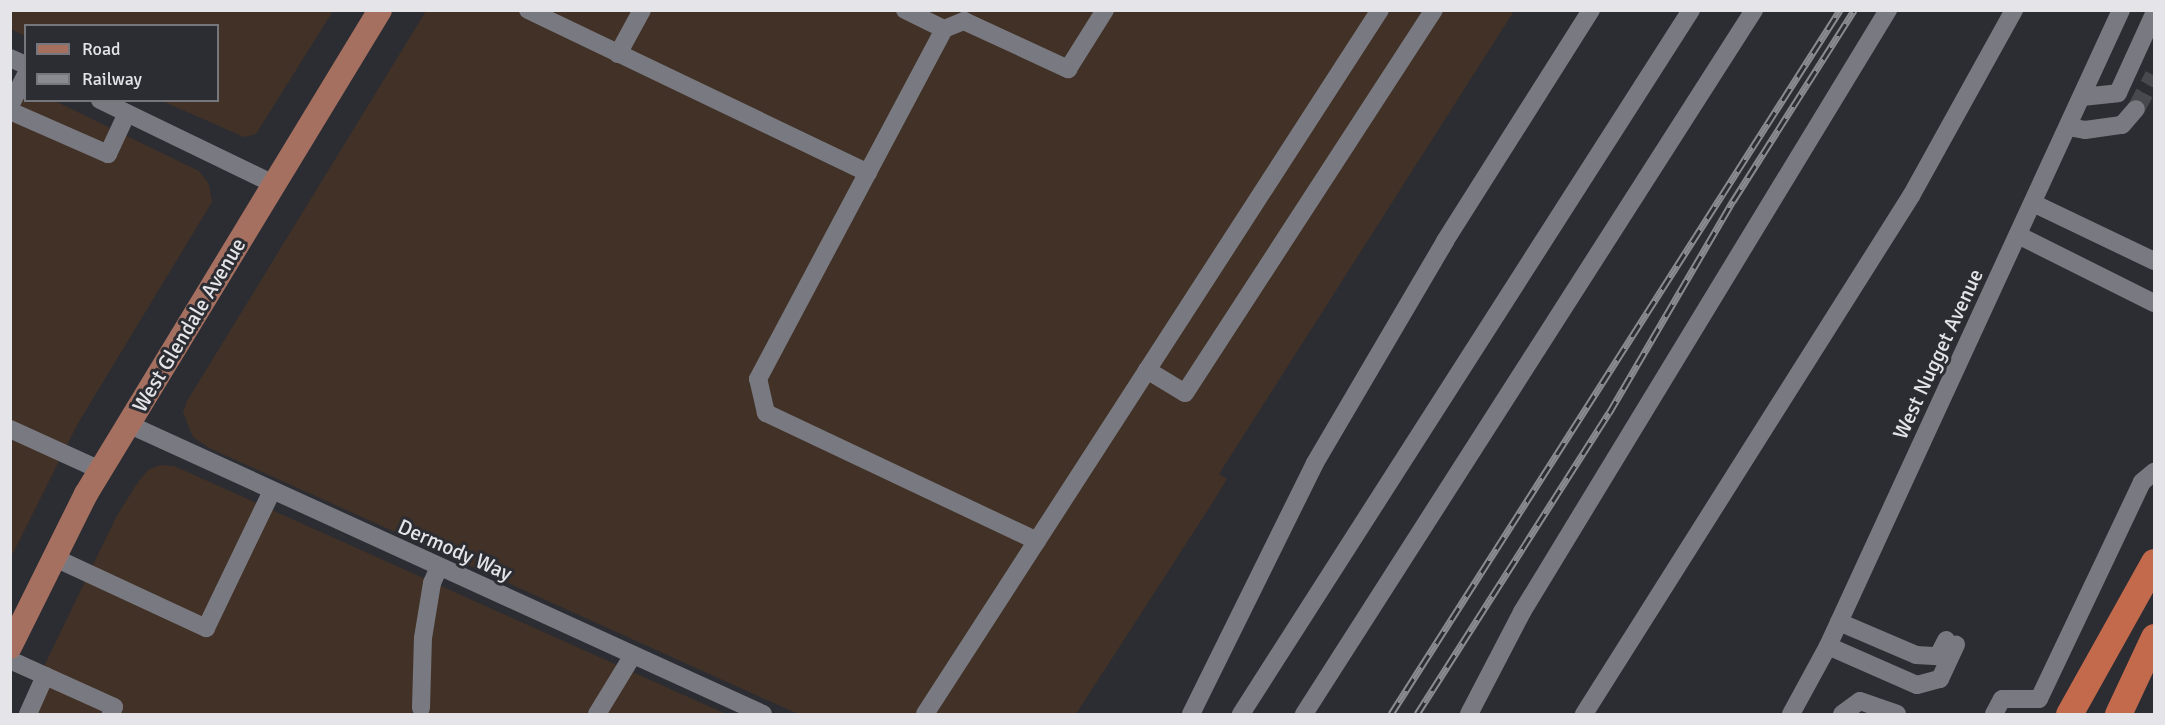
<!DOCTYPE html>
<html>
<head>
<meta charset="utf-8">
<style>
  body { margin:0 }
  #map { position:relative; width:2165px; height:725px; overflow:hidden; background:#2c2d33; font-family:Signika,sans-serif }
  div>[style] { position:absolute }
  [style*='--x'] { left:calc(var(--x)*1px); top:calc(var(--y)*1px); width:calc(var(--w)*1px); rotate:calc(var(--a)*1deg) }
  .industrial>* { inset:0; background:#413126 }
  .minor-tunnel>* { height:18px; margin-top:-9px; transform-origin:0; background:repeating-linear-gradient(90deg,#48494e 0 18px,transparent 0 27px) }
  .minor>* { height:18px; margin:-9px; padding:0 9px; transform-origin:9px; border-radius:9px; background:#797a81 }
  .major>* { height:24px; margin:-12px; padding:0 12px; transform-origin:12px; border-radius:12px; background:#a67061 }
  .highway>* { height:27px; margin:-13.5px; padding:0 13.5px; transform-origin:13.5px; border-radius:13.5px; background:#c46a4c }
  .rail>* { height:7px; margin-top:-3.5px; transform-origin:0; background:repeating-linear-gradient(90deg,#2c2d33 0 14px,#8a8b90 0 28px); box-sizing:border-box; border-block:2px solid #8a8b90 }
  span { translate:-50% -50%; white-space:nowrap; text-align:center; line-height:1.15; -webkit-text-stroke:6px #2c2d33; paint-order:stroke }
  .street-label { font-size:21px; color:#e5e5e9 }
  .frame { position:absolute; inset:0; border:12px solid #e5e5e9; pointer-events:none }
  .legend { position:absolute; left:24px; top:24px; width:195px; height:78px; box-sizing:border-box; background:#2c2d33; border:2px solid #76777c; margin:0; padding:8px 10px; list-style:none; font-size:18px; color:#e5e5e9 }
  .legend li { display:flex; align-items:center; gap:12px; height:30px }
  .legend b { width:30px; border:2px solid #76777c }
</style>
</head>
<body>
<div id="map">
  <div class="industrial">
    <i style="clip-path:polygon(10px 11px,11px 10px,333px 11px,256px 134px,244px 137px,162px 101px,218px 100px,218px 26px,26px 26px,25px 36px,11px 29px)"></i>
    <i style="clip-path:polygon(426px 11px,1514px 11px,1219px 474px,1227px 479px,1213px 502px,1076px 714px,798px 714px,209px 448px,193px 437px,183px 412px,187px 401px)"></i>
    <i style="clip-path:polygon(10px 80px,25px 87px,26px 100px,55px 101px,199px 171px,209px 184px,212px 202px,77px 425px,11px 557px)"></i>
    <i style="clip-path:polygon(160px 465px,174px 466px,726px 714px,21px 714px,116px 517px,138px 482px,148px 470px)"></i>
  </div>
  <div class="minor-tunnel">
    <i style="--x:2136;--y:109;--w:38;--a:-62"></i>
  </div>
  <div class="minor">
    <i style="--x:528;--y:10;--w:377;--a:25.6"></i>
    <i style="--x:905;--y:10;--w:43;--a:26"></i>
    <i style="--x:618;--y:54;--w:50;--a:-61.4"></i>
    <i style="--x:10;--y:58;--w:17;--a:24"></i>
    <i style="--x:2082;--y:97;--w:36;--a:-6"></i>
    <i style="--x:2118;--y:93;--w:87;--a:-65.5"></i>
    <i style="--x:100;--y:100;--w:193;--a:25.8"></i>
    <i style="--x:10;--y:106;--w:36;--a:-63"></i>
    <i style="--x:10;--y:111;--w:107;--a:23.7"></i>
    <i style="--x:108;--y:154;--w:45;--a:-65.1"></i>
    <i style="--x:2068;--y:127;--w:17;--a:10"></i>
    <i style="--x:2085;--y:130;--w:37;--a:-8"></i>
    <i style="--x:2122;--y:125;--w:21;--a:-49"></i>
    <i style="--x:2033;--y:203;--w:134;--a:25.6"></i>
    <i style="--x:2018;--y:235;--w:152;--a:26.6"></i>
    <i style="--x:1147;--y:370;--w:44;--a:31.2"></i>
    <i style="--x:1185;--y:393;--w:457;--a:-57"></i>
    <i style="--x:128;--y:424;--w:698;--a:24.55"></i>
    <i style="--x:10;--y:429;--w:99;--a:24.5"></i>
    <i style="--x:1037;--y:541;--w:300;--a:-154.7"></i>
    <i style="--x:766;--y:413;--w:35;--a:-103"></i>
    <i style="--x:758;--y:379;--w:396;--a:-62"></i>
    <i style="--x:944;--y:29;--w:22;--a:-22"></i>
    <i style="--x:964;--y:21;--w:115;--a:24.8"></i>
    <i style="--x:1068;--y:69;--w:70;--a:-57.9"></i>
    <i style="--x:53;--y:557;--w:169;--a:24.9"></i>
    <i style="--x:206;--y:628;--w:152;--a:-64.3"></i>
    <i style="--x:1839;--y:622;--w:84;--a:23.2"></i>
    <i style="--x:1916;--y:655;--w:22;--a:3"></i>
    <i style="--x:1938;--y:656;--w:18;--a:-63"></i>
    <i style="--x:1828;--y:646;--w:97;--a:23.7"></i>
    <i style="--x:1917;--y:685;--w:24;--a:-15"></i>
    <i style="--x:1940;--y:679;--w:38;--a:-65"></i>
    <i style="--x:10;--y:660;--w:114;--a:24.3"></i>
    <i style="--x:114;--y:707;--w:8;--a:113"></i>
    <i style="--x:421;--y:708;--w:70;--a:-88.4"></i>
    <i style="--x:423;--y:638;--w:56;--a:-80.7"></i>
    <i style="--x:432;--y:583;--w:17;--a:-66"></i>
    <i style="--x:28;--y:714;--w:42;--a:-65.9"></i>
    <i style="--x:597;--y:714;--w:69;--a:-58.6"></i>
    <i style="--x:925;--y:714;--w:838;--a:-57.13"></i>
    <i style="--x:1191;--y:714;--w:280;--a:-63.7"></i>
    <i style="--x:1315;--y:463;--w:257;--a:-59.6"></i>
    <i style="--x:1445;--y:241;--w:273;--a:-57.7"></i>
    <i style="--x:1241;--y:714;--w:836;--a:-57.41"></i>
    <i style="--x:1304;--y:714;--w:836;--a:-57.41"></i>
    <i style="--x:1469;--y:714;--w:115;--a:-62.5"></i>
    <i style="--x:1522;--y:612;--w:705;--a:-58.7"></i>
    <i style="--x:1584;--y:714;--w:613;--a:-57.74"></i>
    <i style="--x:1911;--y:196;--w:213;--a:-61"></i>
    <i style="--x:1791;--y:714;--w:77;--a:-61.4"></i>
    <i style="--x:1828;--y:646;--w:700;--a:-65.26"></i>
    <i style="--x:1842;--y:714;--w:22;--a:-36"></i>
    <i style="--x:1860;--y:701;--w:39;--a:19"></i>
    <i style="--x:1994;--y:714;--w:17;--a:-62"></i>
    <i style="--x:2002;--y:699;--w:37;--a:0"></i>
    <i style="--x:2039;--y:699;--w:240;--a:-64.6"></i>
    <i style="--x:2142;--y:482;--w:16;--a:-40"></i>
  </div>
  <div class="major">
    <i style="--x:10;--y:647;--w:171;--a:-63.6"></i>
    <i style="--x:86;--y:494;--w:566;--a:-58.72"></i>
  </div>
  <div class="highway">
    <i style="--x:2069;--y:714;--w:174;--a:-60.8"></i>
    <i style="--x:2118;--y:714;--w:85;--a:-64.9"></i>
  </div>
  <div class="rail">
    <i style="--x:1391;--y:714;--w:835;--a:-57.47"></i>
    <i style="--x:1417;--y:714;--w:357;--a:-57.5"></i>
    <i style="--x:1609;--y:413;--w:246;--a:-59.7"></i>
    <i style="--x:1733;--y:201;--w:226;--a:-57.6"></i>
  </div>
  <div class="street-label">
    <span style="left:189px;top:325px;rotate:-59deg">West Glendale Avenue</span>
    <span style="left:1938px;top:354px;rotate:-65deg">West Nugget Avenue</span>
    <span style="left:455px;top:550px;rotate:24deg">Dermody Way</span>
  </div>
  <div class="frame"></div>
  <ul class="legend">
  <li><b style="height:8px;background:#a67061"></b>Road</li>
  <li><b style="height:8px;background:#8a8b90"></b>Railway</li>
  </ul>
</div>
</body>
</html>
